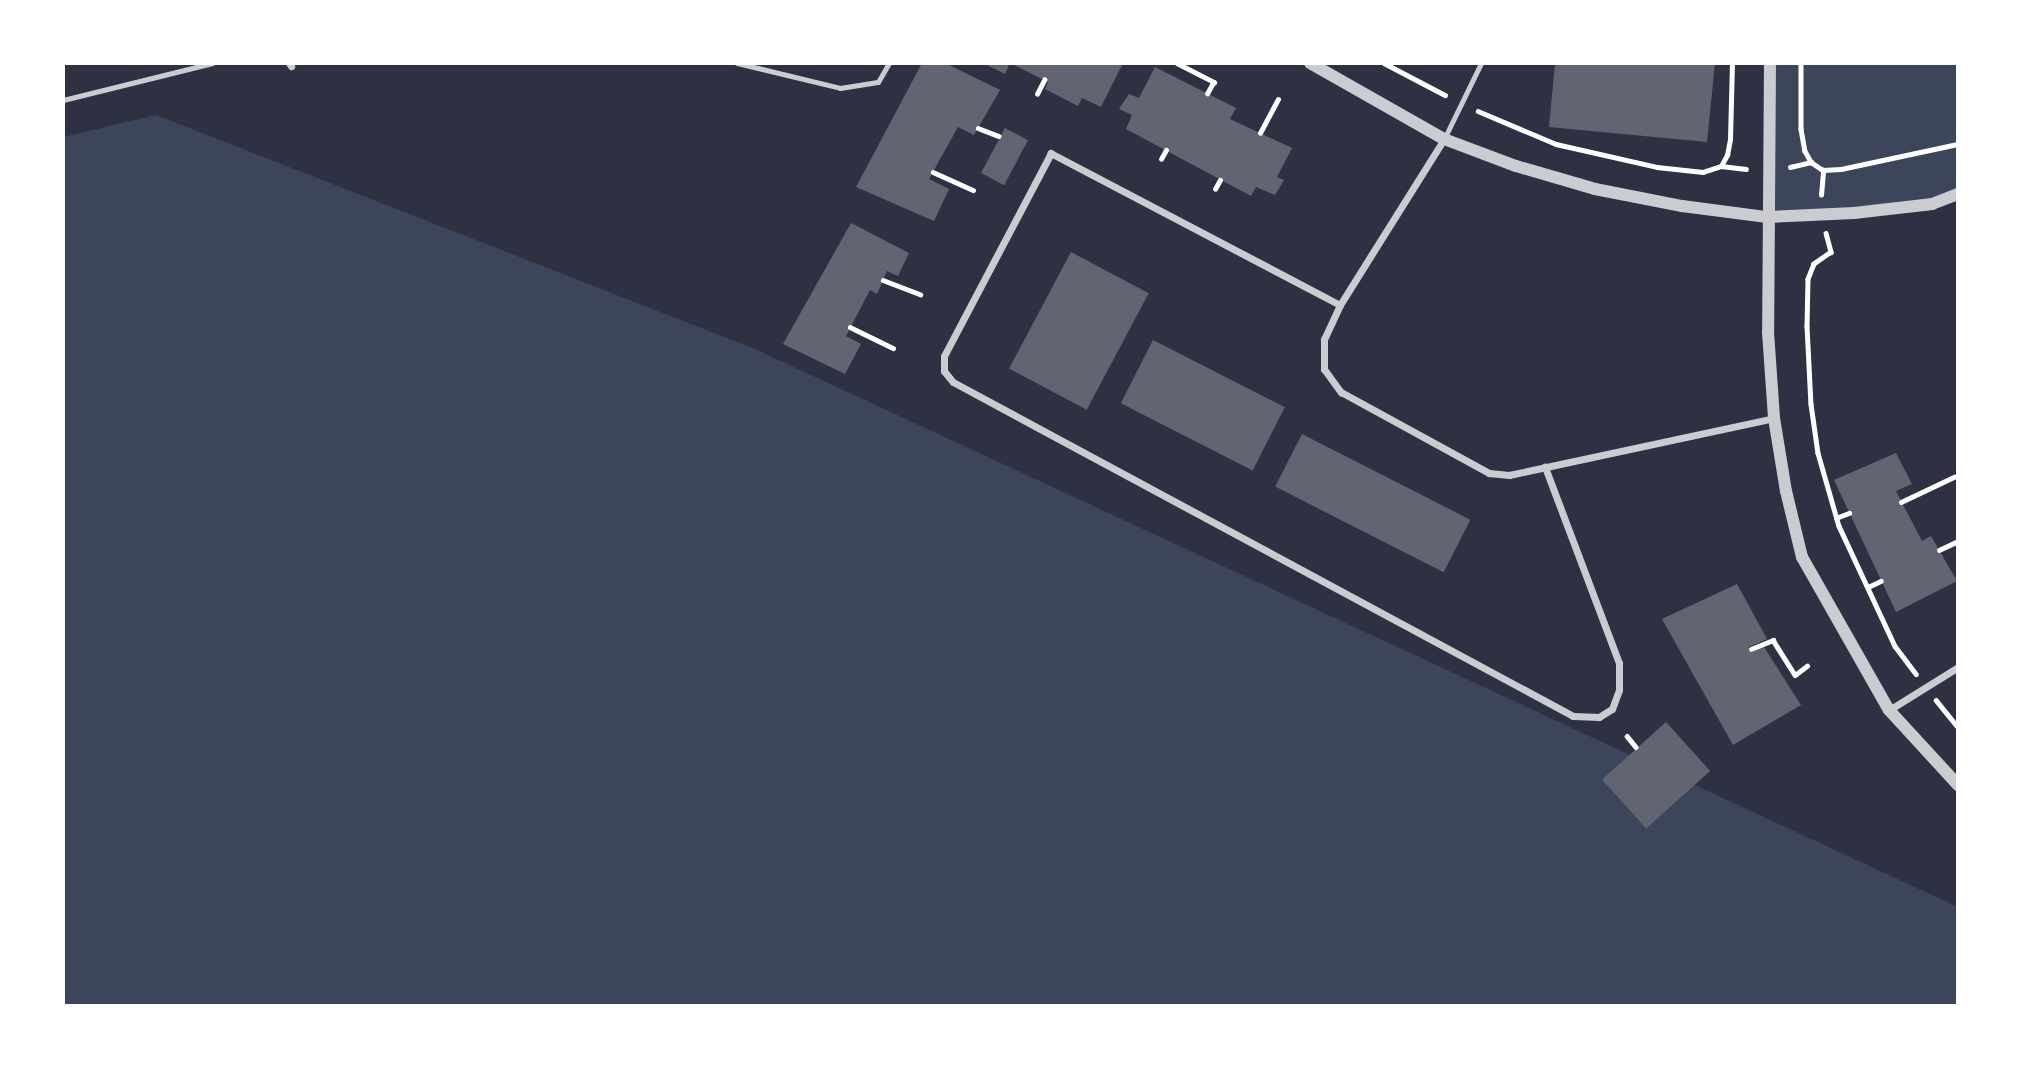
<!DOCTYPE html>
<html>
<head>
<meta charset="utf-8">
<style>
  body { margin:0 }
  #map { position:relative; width:2021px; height:1069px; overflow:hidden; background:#2d3142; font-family:"PT Sans",sans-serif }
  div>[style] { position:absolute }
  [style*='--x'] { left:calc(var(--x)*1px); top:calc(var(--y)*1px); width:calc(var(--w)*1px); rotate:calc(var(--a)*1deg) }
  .green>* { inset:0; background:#3c4559 }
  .building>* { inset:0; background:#626471; transform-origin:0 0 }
  .path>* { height:4.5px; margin:-2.25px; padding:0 2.25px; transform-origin:2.25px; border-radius:2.25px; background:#fff }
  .service>* { height:5px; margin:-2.5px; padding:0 2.5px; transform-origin:2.5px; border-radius:2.5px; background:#caccd0 }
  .minor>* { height:7px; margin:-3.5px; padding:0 3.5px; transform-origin:3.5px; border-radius:3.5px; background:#caccd0 }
  .tertiary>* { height:12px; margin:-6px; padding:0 6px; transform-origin:6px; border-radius:6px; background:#caccd0 }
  span { translate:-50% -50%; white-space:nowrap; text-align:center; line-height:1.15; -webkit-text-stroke:5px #fff; paint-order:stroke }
  .frame { position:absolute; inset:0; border:65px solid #fff; pointer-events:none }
</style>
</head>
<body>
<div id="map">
  <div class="green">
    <i style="clip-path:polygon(1770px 63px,1958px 63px,1958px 194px,1932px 204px,1767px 217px)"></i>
    <i style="clip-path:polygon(156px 115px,755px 349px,1958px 907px,1958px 1006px,63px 1006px,63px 137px)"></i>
  </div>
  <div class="building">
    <i style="clip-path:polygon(922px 63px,945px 63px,1000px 90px,974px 135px,958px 127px,929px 179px,949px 189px,934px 221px,856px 187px)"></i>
    <i style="clip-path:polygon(983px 63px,1123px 63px,1101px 107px,1082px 98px,1078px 106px,1045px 89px,1048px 82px,1010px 63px,1005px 74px)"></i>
    <i style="clip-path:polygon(1555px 63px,1715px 63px,1707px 142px,1549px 127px)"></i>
    <i style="clip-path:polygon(1155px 67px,1236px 108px,1230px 119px,1292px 148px,1277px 177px,1284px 180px,1275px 195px,1256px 187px,1251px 196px,1126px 129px,1132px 115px,1119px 109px,1129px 94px,1139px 98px)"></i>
    <i style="left:1005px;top:128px;width:26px;height:51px;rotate:28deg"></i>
    <i style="clip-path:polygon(851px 223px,909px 253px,898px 276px,887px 271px,877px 294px,870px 290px,846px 336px,861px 344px,845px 374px,783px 344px)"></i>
    <i style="left:1071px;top:252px;width:88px;height:132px;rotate:28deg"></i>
    <i style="left:1153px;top:340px;width:148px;height:71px;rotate:27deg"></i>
    <i style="left:1302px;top:434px;width:189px;height:59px;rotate:27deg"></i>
    <i style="clip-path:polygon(1896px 453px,1912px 484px,1896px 491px,1922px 541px,1931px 536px,1957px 581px,1896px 612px,1834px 480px)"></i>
    <i style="clip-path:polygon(1737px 584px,1767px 639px,1749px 647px,1752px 652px,1764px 647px,1801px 705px,1733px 745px,1662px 619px)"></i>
    <i style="left:1666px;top:722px;width:66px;height:86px;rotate:48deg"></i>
  </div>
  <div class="path">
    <i style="--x:1177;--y:63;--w:42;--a:27.2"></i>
    <i style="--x:1214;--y:82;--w:13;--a:119"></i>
    <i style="--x:1384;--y:63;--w:69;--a:27.7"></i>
    <i style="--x:1801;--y:63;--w:66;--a:90"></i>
    <i style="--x:1801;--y:129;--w:22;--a:80"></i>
    <i style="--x:1805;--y:151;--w:13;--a:61"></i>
    <i style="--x:1811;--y:162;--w:14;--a:34"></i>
    <i style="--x:1823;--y:170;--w:18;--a:-3"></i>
    <i style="--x:1841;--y:169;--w:120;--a:-12.1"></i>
    <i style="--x:1037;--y:94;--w:16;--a:-63"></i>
    <i style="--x:1478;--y:111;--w:85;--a:22.9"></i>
    <i style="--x:1556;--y:144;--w:104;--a:12.8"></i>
    <i style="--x:1657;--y:167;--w:46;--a:6.2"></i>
    <i style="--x:1703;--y:172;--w:19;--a:-18"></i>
    <i style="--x:1721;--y:166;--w:25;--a:7"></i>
    <i style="--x:978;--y:128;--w:22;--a:21"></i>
    <i style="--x:1260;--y:133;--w:38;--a:-62"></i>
    <i style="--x:1161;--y:159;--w:10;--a:-61"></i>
    <i style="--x:1721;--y:166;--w:13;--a:-61"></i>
    <i style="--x:1727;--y:155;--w:16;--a:-79"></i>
    <i style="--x:1730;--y:139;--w:76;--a:-88.5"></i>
    <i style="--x:1790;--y:167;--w:22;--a:-13"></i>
    <i style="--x:933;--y:172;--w:44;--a:24.2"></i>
    <i style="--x:1215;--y:189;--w:10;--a:-61"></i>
    <i style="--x:1821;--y:195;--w:25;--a:-85"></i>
    <i style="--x:1826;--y:233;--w:20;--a:75"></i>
    <i style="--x:1831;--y:252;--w:21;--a:145"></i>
    <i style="--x:1814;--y:264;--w:16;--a:112"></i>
    <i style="--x:1808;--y:279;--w:47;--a:91.2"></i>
    <i style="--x:1807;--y:326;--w:78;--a:87.1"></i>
    <i style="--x:1811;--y:404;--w:49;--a:81.9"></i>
    <i style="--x:1818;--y:453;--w:76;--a:74"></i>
    <i style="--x:1839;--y:526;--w:132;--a:65"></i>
    <i style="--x:1895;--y:646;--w:35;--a:53"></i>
    <i style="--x:883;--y:280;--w:40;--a:21"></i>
    <i style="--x:850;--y:327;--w:48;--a:26"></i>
    <i style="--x:1901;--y:502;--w:59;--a:-25.3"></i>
    <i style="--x:1836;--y:518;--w:14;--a:-21"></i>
    <i style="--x:1939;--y:550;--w:21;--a:-25"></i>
    <i style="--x:1868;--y:587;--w:14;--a:-25"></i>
    <i style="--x:1751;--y:649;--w:24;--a:-22"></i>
    <i style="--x:1773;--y:640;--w:41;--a:57.8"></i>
    <i style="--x:1795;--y:675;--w:15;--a:-37"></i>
    <i style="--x:1936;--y:700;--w:35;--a:51"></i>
    <i style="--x:1627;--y:736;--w:14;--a:51"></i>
  </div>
  <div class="service">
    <i style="--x:737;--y:63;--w:106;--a:13.6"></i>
    <i style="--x:840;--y:88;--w:38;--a:-9"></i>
    <i style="--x:878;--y:82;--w:22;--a:-60"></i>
    <i style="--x:63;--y:100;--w:154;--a:-13.9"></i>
    <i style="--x:1444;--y:139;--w:85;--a:-64"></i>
  </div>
  <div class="minor">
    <i style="--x:289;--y:63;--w:4;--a:56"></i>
    <i style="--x:1444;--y:139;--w:196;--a:122.1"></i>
    <i style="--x:1340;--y:305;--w:38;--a:115"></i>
    <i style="--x:1324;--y:339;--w:30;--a:90"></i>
    <i style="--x:1324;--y:369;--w:29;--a:54"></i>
    <i style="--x:1341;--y:392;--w:169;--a:28.7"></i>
    <i style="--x:1489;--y:473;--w:20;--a:6"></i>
    <i style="--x:1509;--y:475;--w:271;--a:-12.1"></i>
    <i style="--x:1340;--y:305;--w:327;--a:-152.3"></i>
    <i style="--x:1051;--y:153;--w:229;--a:117.8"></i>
    <i style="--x:944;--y:356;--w:15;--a:90"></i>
    <i style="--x:944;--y:371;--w:14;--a:51"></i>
    <i style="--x:953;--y:382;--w:704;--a:28.31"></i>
    <i style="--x:1573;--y:716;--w:26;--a:2"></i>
    <i style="--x:1599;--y:717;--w:15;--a:-32"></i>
    <i style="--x:1612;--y:709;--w:20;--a:-70"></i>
    <i style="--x:1619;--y:690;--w:27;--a:-90"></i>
    <i style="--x:1619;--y:663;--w:210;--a:-110.7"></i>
    <i style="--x:1889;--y:710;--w:81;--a:-31.9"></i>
  </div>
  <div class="tertiary">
    <i style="--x:1310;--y:63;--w:154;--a:29.6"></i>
    <i style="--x:1444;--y:139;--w:77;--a:20.6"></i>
    <i style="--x:1516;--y:166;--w:82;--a:16.2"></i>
    <i style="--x:1595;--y:189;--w:89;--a:11.1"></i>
    <i style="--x:1682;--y:206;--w:86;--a:7.4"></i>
    <i style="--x:1767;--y:217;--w:87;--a:-2.6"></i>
    <i style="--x:1854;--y:213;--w:79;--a:-6.6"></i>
    <i style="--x:1932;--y:204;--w:28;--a:-21"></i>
    <i style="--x:1770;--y:63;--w:269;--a:90.4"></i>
    <i style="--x:1768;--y:332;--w:86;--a:86"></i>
    <i style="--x:1774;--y:418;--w:74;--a:80.7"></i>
    <i style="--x:1786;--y:491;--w:68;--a:76.4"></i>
    <i style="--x:1802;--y:557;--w:176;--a:60.4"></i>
    <i style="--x:1889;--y:710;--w:102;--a:47.4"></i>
  </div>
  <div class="frame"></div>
</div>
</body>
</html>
